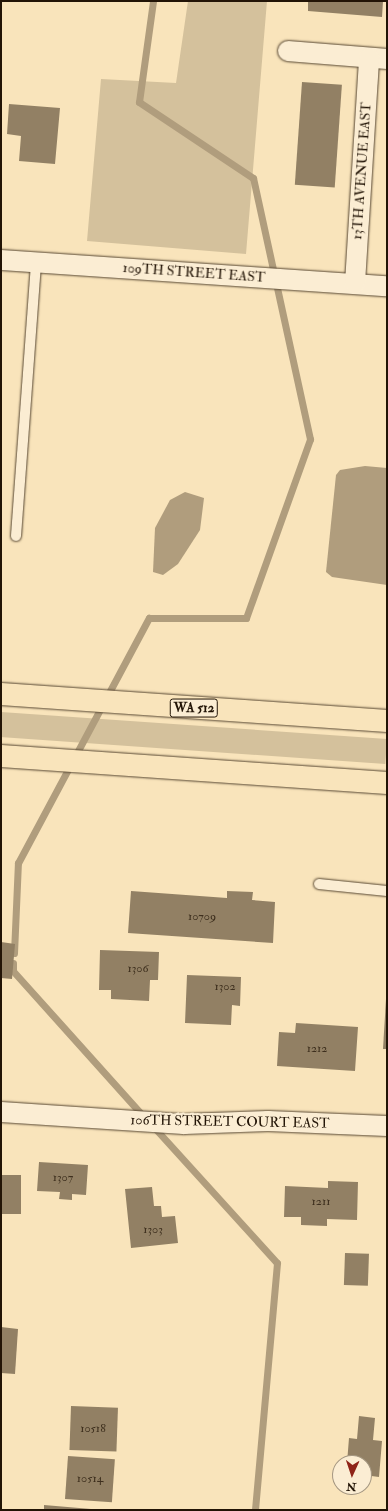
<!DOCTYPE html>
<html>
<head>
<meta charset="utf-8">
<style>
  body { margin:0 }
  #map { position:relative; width:388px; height:1511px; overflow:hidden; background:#f9e4bb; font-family:"IM FELL Double Pica",serif }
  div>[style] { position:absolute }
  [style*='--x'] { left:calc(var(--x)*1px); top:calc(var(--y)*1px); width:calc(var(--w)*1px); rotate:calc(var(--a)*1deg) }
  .green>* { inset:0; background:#d4c19c; transform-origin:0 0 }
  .water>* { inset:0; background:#b09d7d }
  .stream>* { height:7px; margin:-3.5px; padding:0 3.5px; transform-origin:3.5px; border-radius:3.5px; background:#b09d7d }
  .building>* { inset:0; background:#928064; transform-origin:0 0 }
  .roads { filter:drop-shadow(0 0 1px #584833) drop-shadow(0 0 1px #584833) }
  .lane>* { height:10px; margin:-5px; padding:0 5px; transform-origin:5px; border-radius:5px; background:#fbedd3 }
  .street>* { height:20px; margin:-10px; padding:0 10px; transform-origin:10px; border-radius:10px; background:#fbedd3 }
  .highway>* { height:22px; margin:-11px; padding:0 11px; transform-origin:11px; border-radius:11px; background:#f9e4bb }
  span { translate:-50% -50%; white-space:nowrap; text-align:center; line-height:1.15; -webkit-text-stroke:4px #fbedd3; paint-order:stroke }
  .number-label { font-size:12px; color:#3e2f1e }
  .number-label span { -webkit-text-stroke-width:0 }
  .shield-label span { padding:1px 3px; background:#fbedd3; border:1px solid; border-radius:3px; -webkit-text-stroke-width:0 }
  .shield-label { font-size:13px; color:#221406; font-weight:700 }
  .street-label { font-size:14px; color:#221406 }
  .frame { position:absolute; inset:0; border:2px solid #221406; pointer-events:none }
  .north { position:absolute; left:332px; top:1455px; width:40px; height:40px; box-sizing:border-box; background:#fbedd3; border:1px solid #a49681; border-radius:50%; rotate:183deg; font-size:11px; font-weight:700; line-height:16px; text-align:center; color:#221406 }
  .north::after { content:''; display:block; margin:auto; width:14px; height:18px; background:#8f2418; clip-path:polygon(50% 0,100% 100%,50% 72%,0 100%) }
</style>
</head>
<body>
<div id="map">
  <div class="green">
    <i style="clip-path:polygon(188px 1px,267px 1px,246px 254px,87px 241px,101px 79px,176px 83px)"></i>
    <i style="left:1px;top:712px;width:387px;height:25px;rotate:4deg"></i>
  </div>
  <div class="water">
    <i style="clip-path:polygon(365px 466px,387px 468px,387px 585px,332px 577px,326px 572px,336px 475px,340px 470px)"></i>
    <i style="clip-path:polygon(185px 492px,204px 498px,200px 530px,178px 564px,163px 575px,153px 572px,155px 528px,170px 500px)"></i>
  </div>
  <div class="stream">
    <i style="--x:14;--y:953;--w:90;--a:-87.5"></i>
    <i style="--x:18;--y:863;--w:278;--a:-61.9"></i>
    <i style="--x:149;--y:618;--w:97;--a:0"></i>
    <i style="--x:246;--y:618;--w:190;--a:-70.3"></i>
    <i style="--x:310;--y:439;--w:267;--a:-102.3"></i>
    <i style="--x:253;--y:178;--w:137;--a:-146.3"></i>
    <i style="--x:139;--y:102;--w:102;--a:-82.1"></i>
    <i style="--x:13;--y:963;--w:8;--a:90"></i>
    <i style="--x:13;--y:971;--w:198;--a:48.1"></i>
    <i style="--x:152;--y:1125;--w:186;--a:47.8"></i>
    <i style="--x:277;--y:1263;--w:248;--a:95.1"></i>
  </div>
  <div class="building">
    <i style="clip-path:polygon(308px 1px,383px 1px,382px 17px,308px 11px)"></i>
    <i style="left:302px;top:82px;width:40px;height:103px;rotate:4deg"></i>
    <i style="clip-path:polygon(9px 104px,60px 108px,55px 164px,19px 161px,21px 136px,7px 134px)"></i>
    <i style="clip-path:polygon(131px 891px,227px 898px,227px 891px,253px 892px,252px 900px,275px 902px,273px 943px,128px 933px)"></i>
    <i style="clip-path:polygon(1px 942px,15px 944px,12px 979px,1px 978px)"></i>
    <i style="clip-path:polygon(100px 950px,159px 952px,158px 980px,150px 980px,149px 1001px,111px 999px,111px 990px,99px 990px)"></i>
    <i style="clip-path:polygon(187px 975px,241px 977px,240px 1006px,232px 1005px,231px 1025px,185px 1023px)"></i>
    <i style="clip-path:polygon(386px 999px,387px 999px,387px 1049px,383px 1049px)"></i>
    <i style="clip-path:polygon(296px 1023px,358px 1027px,355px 1071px,277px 1066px,279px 1032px,295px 1033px)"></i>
    <i style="clip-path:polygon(39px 1162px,88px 1165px,86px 1195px,72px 1194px,72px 1200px,59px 1199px,60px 1192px,37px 1191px)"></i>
    <i style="left:1px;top:1175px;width:20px;height:39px"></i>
    <i style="clip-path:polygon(328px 1181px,358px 1182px,357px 1220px,327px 1219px,327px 1226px,301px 1225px,301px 1217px,284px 1217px,285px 1186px,328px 1188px)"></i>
    <i style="clip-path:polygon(152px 1187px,154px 1206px,161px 1206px,162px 1217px,175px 1216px,178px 1243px,131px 1248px,125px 1189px)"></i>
    <i style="left:345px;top:1253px;width:24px;height:32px;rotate:2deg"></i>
    <i style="clip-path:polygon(1px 1327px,18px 1329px,15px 1374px,1px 1373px)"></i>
    <i style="left:71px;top:1406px;width:47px;height:44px;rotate:2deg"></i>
    <i style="clip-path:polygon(359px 1416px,375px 1418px,373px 1440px,382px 1441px,379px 1477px,364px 1475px,364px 1463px,347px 1463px,349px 1438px,357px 1439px)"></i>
    <i style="left:68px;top:1456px;width:47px;height:43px;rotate:4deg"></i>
    <i style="clip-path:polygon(44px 1505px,91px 1509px,91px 1510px,44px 1510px)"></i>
  </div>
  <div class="roads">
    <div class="lane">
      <i style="--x:16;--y:536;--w:275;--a:-85.8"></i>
      <i style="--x:319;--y:884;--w:68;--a:5.9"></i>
    </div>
    <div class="street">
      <i style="--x:288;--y:51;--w:99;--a:4.6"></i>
      <i style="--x:1;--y:260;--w:387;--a:3.9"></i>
      <i style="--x:355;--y:283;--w:225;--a:-86.4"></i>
      <i style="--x:1;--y:1112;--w:183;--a:3.8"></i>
      <i style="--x:184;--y:1124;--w:84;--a:-2"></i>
      <i style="--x:268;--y:1121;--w:119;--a:2.4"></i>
    </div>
    <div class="highway">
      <i style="--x:1;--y:694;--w:387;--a:4"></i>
      <i style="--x:1;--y:756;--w:387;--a:4"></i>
    </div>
  </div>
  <div class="number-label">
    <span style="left:202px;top:917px">10709</span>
    <span style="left:138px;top:969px">1306</span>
    <span style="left:225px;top:987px">1302</span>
    <span style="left:317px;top:1049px">1212</span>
    <span style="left:63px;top:1178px">1307</span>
    <span style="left:321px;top:1202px">1211</span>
    <span style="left:153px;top:1230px">1303</span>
    <span style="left:93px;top:1429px">10518</span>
    <span style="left:90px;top:1479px">10514</span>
  </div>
  <div class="shield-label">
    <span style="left:194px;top:708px">WA 512</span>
  </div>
  <div class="street-label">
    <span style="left:362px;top:171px;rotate:-86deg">13TH AVENUE EAST</span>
    <span style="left:194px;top:273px;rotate:4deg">109TH STREET EAST</span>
    <span style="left:230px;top:1122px;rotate:1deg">106TH STREET COURT EAST</span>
  </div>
  <div class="frame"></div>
  <div class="north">N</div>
</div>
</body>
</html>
